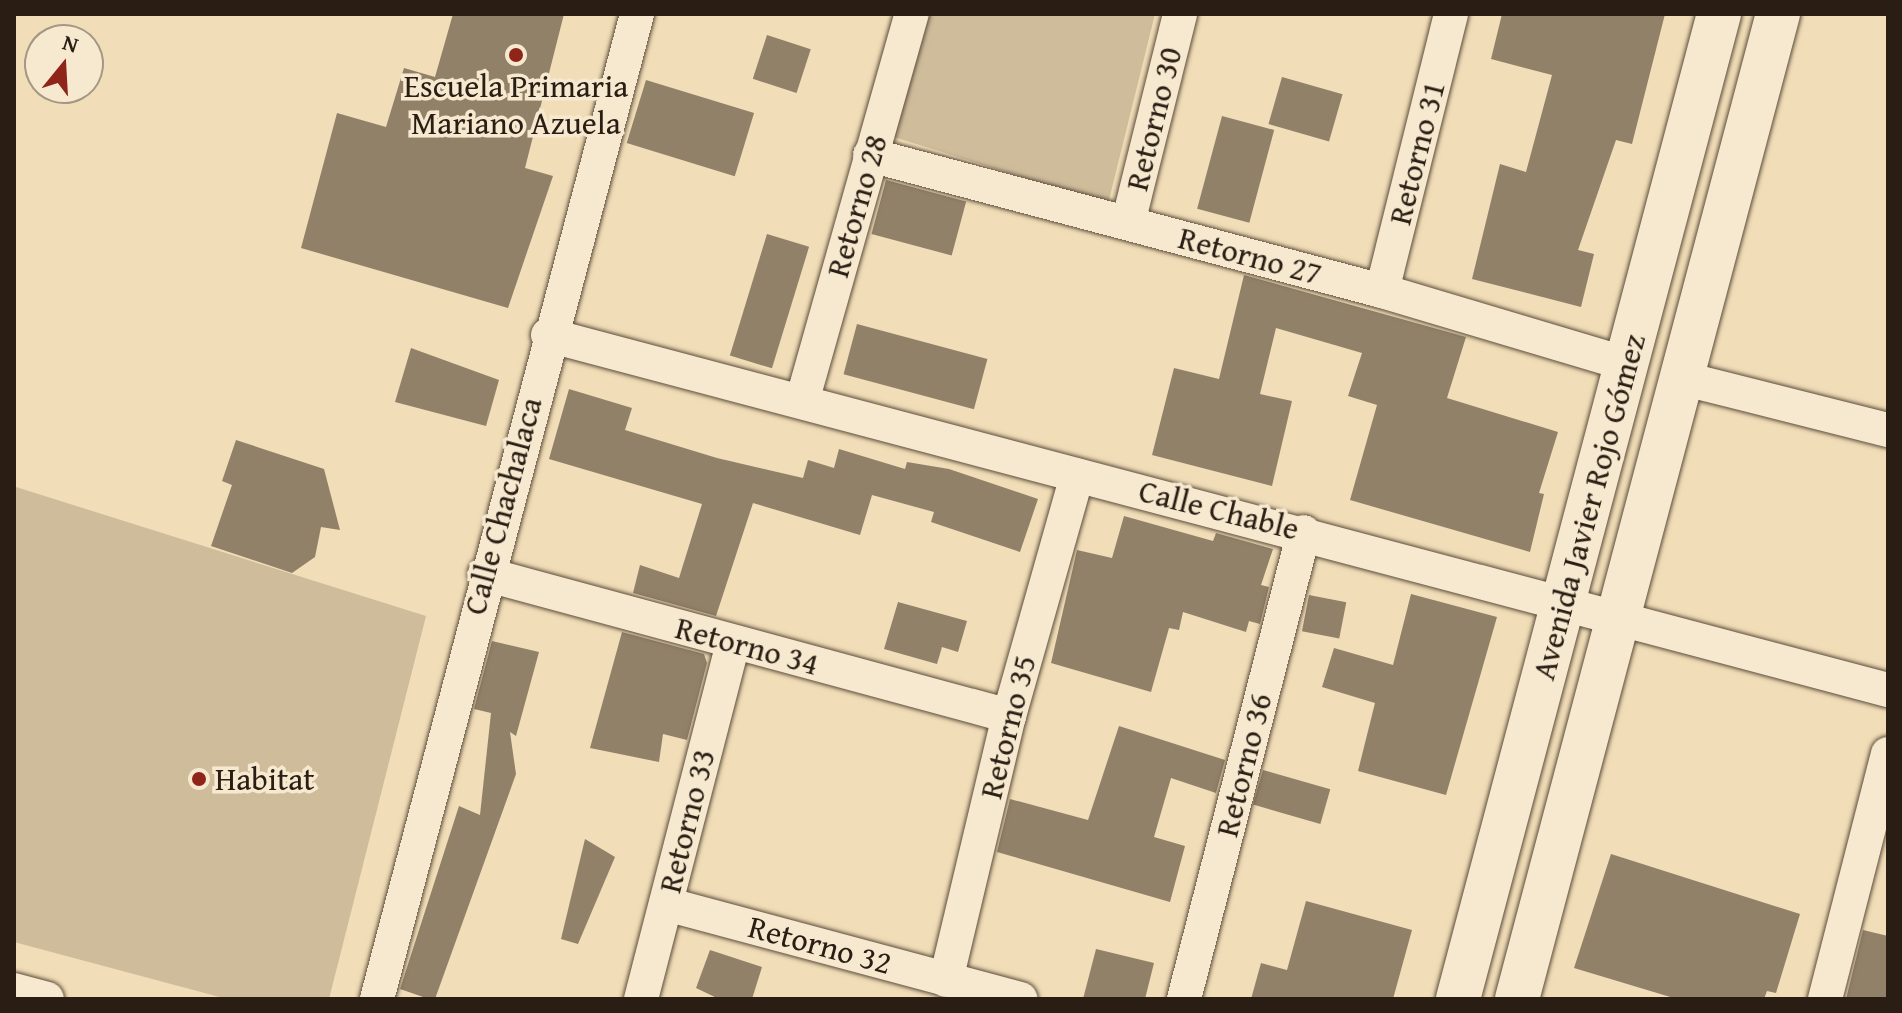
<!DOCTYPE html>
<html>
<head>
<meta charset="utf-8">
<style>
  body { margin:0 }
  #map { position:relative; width:1902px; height:1013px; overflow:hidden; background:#f1ddb7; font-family:"Gentium Book Plus",serif }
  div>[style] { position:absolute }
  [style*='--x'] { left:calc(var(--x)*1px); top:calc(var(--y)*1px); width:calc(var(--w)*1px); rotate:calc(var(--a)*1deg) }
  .green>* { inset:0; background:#cfbc9b }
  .building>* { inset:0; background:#918168; transform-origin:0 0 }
  .roads { filter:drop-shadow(0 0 2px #5c4d3c) drop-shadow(0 0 2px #5c4d3c) }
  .street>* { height:34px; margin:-17px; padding:0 17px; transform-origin:17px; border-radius:17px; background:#f6e9d0 }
  .secondary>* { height:44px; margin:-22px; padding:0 22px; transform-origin:22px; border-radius:22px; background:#f6e9d0 }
  .dots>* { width:22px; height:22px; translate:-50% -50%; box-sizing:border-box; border:4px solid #f6e9d0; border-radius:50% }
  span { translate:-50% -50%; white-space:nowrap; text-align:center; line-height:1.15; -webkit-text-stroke:7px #f6e9d0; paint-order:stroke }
  .poi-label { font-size:32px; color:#2a1d13 }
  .left { translate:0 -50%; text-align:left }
  .street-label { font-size:32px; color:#2a1d13 }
  .frame { position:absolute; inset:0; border:16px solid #2a1d13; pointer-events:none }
  .north { position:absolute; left:24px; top:24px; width:80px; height:80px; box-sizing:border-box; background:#f6e9d0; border:2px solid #a49784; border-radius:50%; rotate:18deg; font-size:22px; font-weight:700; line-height:32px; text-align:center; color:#2a1d13 }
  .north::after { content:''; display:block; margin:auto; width:28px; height:36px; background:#8f2418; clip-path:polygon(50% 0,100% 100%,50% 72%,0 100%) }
</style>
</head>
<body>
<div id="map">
  <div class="green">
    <i style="clip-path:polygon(930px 14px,1155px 14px,1108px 204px,894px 137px)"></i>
    <i style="clip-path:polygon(16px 487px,426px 616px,329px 999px,227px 999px,14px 942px)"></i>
  </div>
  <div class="building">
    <i style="clip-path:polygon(453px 14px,564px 14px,525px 168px,553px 176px,508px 308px,301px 248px,337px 113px,386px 127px,404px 68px,435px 77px)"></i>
    <i style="clip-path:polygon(1502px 14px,1665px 14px,1632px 144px,1616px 140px,1578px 250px,1594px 254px,1581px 307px,1472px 279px,1500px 164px,1526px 172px,1552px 75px,1491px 59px)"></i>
    <i style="left:767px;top:35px;width:46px;height:46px;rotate:18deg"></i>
    <i style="left:1282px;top:77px;width:63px;height:49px;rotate:16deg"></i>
    <i style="left:646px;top:80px;width:113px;height:66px;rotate:17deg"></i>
    <i style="left:1222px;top:116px;width:54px;height:96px;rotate:15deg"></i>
    <i style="left:886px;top:180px;width:83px;height:56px;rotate:15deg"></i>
    <i style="left:767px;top:234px;width:44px;height:127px;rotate:17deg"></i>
    <i style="clip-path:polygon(1244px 275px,1466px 337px,1447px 398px,1558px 432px,1539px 493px,1544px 494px,1530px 552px,1350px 500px,1377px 405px,1348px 396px,1362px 353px,1276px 328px,1260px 394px,1292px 401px,1272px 486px,1152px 455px,1174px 368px,1219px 379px)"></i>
    <i style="left:857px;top:324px;width:135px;height:52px;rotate:15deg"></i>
    <i style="clip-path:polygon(411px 348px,499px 380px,486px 426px,395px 402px)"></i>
    <i style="clip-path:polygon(569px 389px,632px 408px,625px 430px,717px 458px,803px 478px,808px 460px,834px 468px,839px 449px,905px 469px,907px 462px,949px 469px,1038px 499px,1020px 552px,931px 522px,934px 512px,872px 495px,860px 535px,753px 503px,716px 616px,633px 593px,640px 565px,679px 578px,702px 504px,549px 459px)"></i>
    <i style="clip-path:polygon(236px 440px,324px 469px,340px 530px,321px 527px,315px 557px,292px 573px,211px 546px,232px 485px,222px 481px)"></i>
    <i style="clip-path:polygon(1124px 516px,1213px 541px,1216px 533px,1273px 549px,1261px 585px,1269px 587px,1260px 624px,1249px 621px,1246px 632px,1183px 612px,1179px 630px,1169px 628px,1151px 692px,1051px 663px,1077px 550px,1112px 558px)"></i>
    <i style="clip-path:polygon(1411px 594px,1497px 617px,1446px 795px,1358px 771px,1375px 703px,1322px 687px,1334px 648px,1393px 665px)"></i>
    <i style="left:1309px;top:595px;width:38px;height:37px;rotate:11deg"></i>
    <i style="clip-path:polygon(898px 602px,967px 621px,958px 652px,942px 647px,937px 664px,884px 649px)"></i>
    <i style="clip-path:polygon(622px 632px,704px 654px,707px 663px,687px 740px,663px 734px,659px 762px,590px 748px)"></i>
    <i style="clip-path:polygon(492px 641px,539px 652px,516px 736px,510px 732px,516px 774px,435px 999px,429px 999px,400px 989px,459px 806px,480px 815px,491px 713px,474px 709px)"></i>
    <i style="clip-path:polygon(1119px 726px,1225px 760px,1216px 793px,1171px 778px,1154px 837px,1185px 846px,1170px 902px,997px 852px,1010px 799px,1088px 820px)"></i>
    <i style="left:1263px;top:770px;width:70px;height:36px;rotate:16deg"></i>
    <i style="clip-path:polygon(585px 839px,615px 857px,578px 944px,561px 939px)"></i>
    <i style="clip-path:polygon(1611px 854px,1800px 914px,1776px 993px,1767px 991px,1764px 999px,1677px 999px,1574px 968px)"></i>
    <i style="clip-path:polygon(1306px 901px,1412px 930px,1393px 999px,1251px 999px,1261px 963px,1287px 970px)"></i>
    <i style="clip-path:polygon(1863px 930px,1888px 936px,1888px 999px,1846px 999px)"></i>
    <i style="clip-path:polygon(1096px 949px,1154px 963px,1145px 999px,1083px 999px)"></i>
    <i style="clip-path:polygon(710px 950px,762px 967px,752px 999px,719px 999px,696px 988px)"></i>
  </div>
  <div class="roads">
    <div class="street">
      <i style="--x:870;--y:155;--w:530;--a:14.88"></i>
      <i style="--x:1382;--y:291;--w:256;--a:16.6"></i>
      <i style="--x:1128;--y:223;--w:215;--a:-76"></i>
      <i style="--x:1382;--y:291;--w:285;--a:-76"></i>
      <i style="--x:548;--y:335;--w:1386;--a:14.84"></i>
      <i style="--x:1681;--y:378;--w:213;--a:14.1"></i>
      <i style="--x:803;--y:398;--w:399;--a:-74.2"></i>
      <i style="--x:485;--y:574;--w:543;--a:15.16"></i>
      <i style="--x:666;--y:904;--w:367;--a:15"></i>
      <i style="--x:946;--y:980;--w:271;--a:-76.6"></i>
      <i style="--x:1009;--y:716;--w:250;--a:-74.2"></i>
      <i style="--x:14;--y:990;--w:34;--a:15"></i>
      <i style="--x:377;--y:999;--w:1019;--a:-75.21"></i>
      <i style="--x:641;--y:999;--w:368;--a:-75.5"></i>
      <i style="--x:1184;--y:999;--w:482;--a:-75.6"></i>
      <i style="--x:1825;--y:999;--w:253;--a:-75.6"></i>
    </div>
    <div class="secondary">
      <i style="--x:1458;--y:999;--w:1019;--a:-75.16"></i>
      <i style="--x:1517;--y:999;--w:1019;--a:-75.16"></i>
    </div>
  </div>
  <div class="dots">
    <i style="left:516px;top:55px;background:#8f2418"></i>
    <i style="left:199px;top:779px;background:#8f2418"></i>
  </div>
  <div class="poi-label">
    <span style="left:516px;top:105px">Escuela Primaria<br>Mariano Azuela</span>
    <span class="left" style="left:215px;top:779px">Habitat</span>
  </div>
  <div class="street-label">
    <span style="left:1154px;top:119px;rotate:-76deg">Retorno 30</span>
    <span style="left:1417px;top:153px;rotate:-76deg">Retorno 31</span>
    <span style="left:857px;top:206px;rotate:-74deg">Retorno 28</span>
    <span style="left:1250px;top:256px;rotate:15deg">Retorno 27</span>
    <span style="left:503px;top:506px;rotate:-75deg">Calle Chachalaca</span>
    <span style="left:1589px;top:507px;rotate:-75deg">Avenida Javier Rojo Gómez</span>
    <span style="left:1219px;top:510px;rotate:14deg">Calle Chable</span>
    <span style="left:747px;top:646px;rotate:15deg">Retorno 34</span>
    <span style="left:1008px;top:727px;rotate:-76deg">Retorno 35</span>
    <span style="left:1244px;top:765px;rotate:-76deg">Retorno 36</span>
    <span style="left:687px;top:821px;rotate:-76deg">Retorno 33</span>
    <span style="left:820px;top:945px;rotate:15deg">Retorno 32</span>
  </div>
  <div class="frame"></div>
  <div class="north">N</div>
</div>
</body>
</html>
